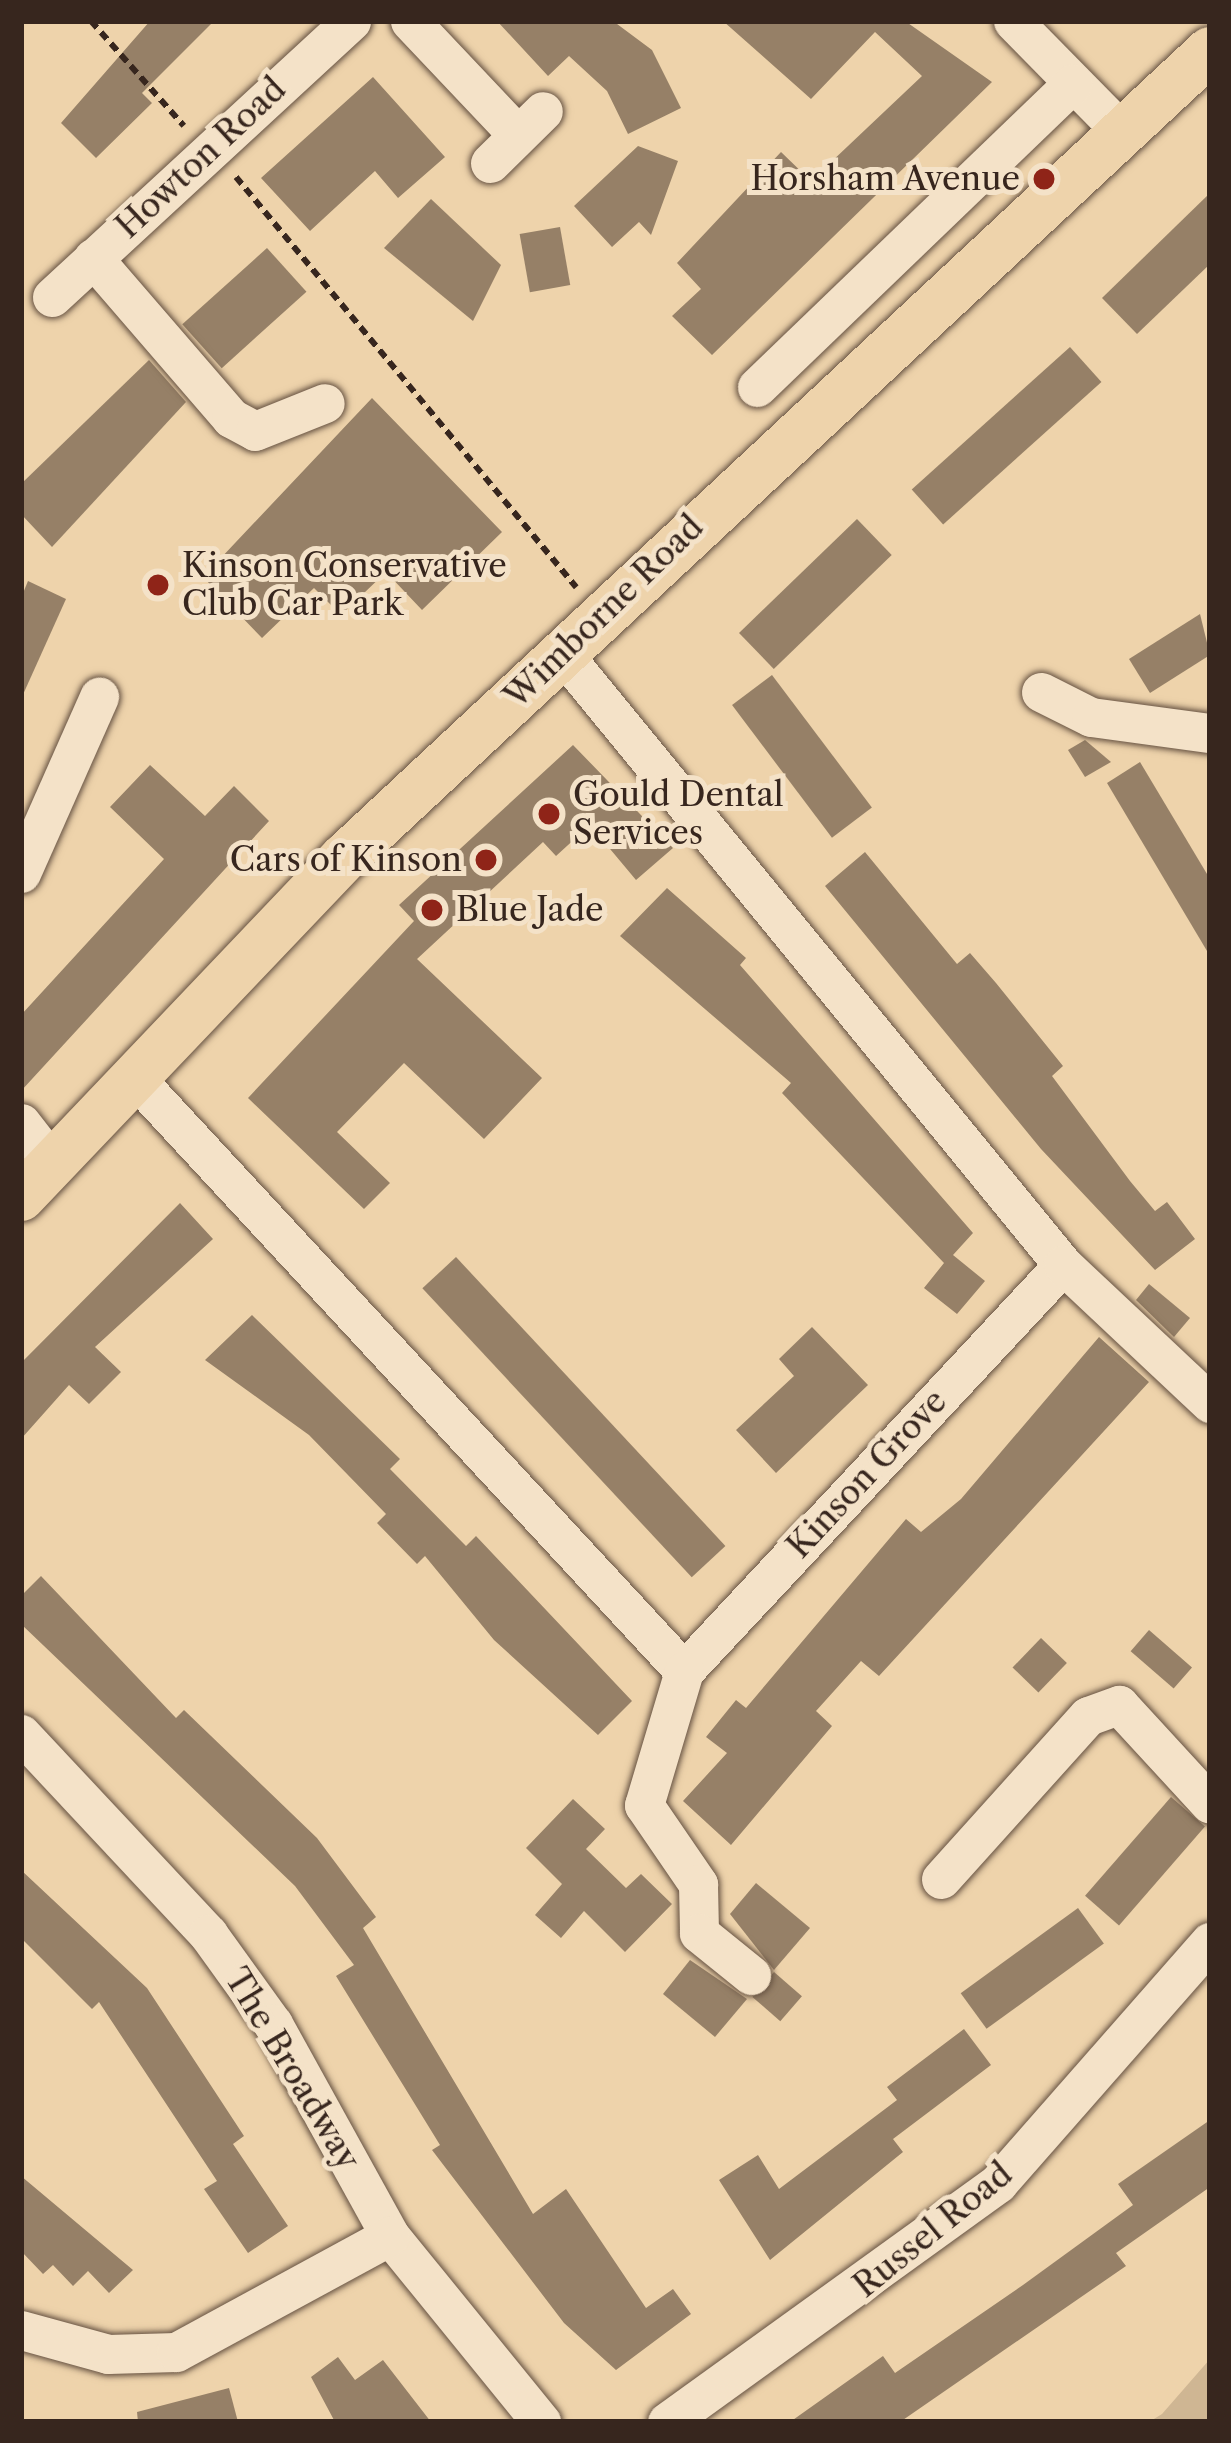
<!DOCTYPE html>
<html>
<head>
<meta charset="utf-8">
<style>
  body { margin:0 }
  #map { position:relative; width:1231px; height:2443px; overflow:hidden; background:#eed3ab; font-family:"Libre Caslon Text",serif }
  div>[style] { position:absolute }
  [style*='--x'] { left:calc(var(--x)*1px); top:calc(var(--y)*1px); width:calc(var(--w)*1px); rotate:calc(var(--a)*1deg) }
  .green>* { inset:0; background:#cfb693 }
  .building>* { inset:0; background:#968067; transform-origin:0 0 }
  .path>* { height:6px; margin-top:-3px; transform-origin:0; background:repeating-linear-gradient(90deg,#37261e 0 9px,transparent 0 15px) }
  .roads { filter:drop-shadow(0 0 3px #655141) drop-shadow(0 0 3px #655141) }
  .minor>* { height:39px; margin:-19.5px; padding:0 19.5px; transform-origin:19.5px; border-radius:19.5px; background:#f4e2c8 }
  .major>* { height:48px; margin:-24px; padding:0 24px; transform-origin:24px; border-radius:24px; background:#eed3ab }
  .dots>* { width:33px; height:33px; translate:-50% -50%; box-sizing:border-box; border:6px solid #f4e2c8; border-radius:50% }
  span { translate:-50% -50%; white-space:nowrap; text-align:center; line-height:1.15; -webkit-text-stroke:10px #f4e2c8; paint-order:stroke }
  .street-label { font-size:33px; color:#37261e }
  .poi-label { font-size:33px; color:#37261e }
  .right { translate:-100% -50%; text-align:right }
  .left { translate:0 -50%; text-align:left }
  .frame { position:absolute; inset:0; border:24px solid #37261e; pointer-events:none }
</style>
</head>
<body>
<div id="map">
  <div class="green">
    <i style="clip-path:polygon(1210px 2359px,1210px 2422px,1149px 2422px,1162px 2414px)"></i>
  </div>
  <div class="building">
    <i style="clip-path:polygon(150px 21px,214px 21px,142px 93px,152px 103px,96px 158px,61px 123px)"></i>
    <i style="clip-path:polygon(497px 21px,613px 21px,652px 50px,681px 108px,628px 134px,607px 91px,569px 56px,548px 76px)"></i>
    <i style="clip-path:polygon(723px 21px,905px 21px,992px 82px,712px 355px,672px 316px,701px 289px,677px 263px,781px 152px,811px 181px,922px 76px,875px 32px,811px 99px)"></i>
    <i style="clip-path:polygon(373px 77px,445px 157px,398px 198px,375px 171px,310px 231px,261px 178px)"></i>
    <i style="clip-path:polygon(638px 146px,678px 161px,651px 235px,639px 222px,612px 247px,574px 206px)"></i>
    <i style="clip-path:polygon(1210px 193px,1210px 264px,1137px 334px,1102px 298px)"></i>
    <i style="clip-path:polygon(431px 199px,501px 265px,473px 321px,384px 248px)"></i>
    <i style="left:560px;top:227px;width:59px;height:41px;rotate:80deg"></i>
    <i style="left:267px;top:248px;width:59px;height:114px;rotate:48deg"></i>
    <i style="left:1070px;top:347px;width:47px;height:213px;rotate:48deg"></i>
    <i style="clip-path:polygon(149px 360px,186px 402px,52px 547px,21px 514px,21px 484px)"></i>
    <i style="clip-path:polygon(372px 398px,502px 532px,422px 610px,386px 572px,341px 615px,314px 588px,262px 638px,203px 577px)"></i>
    <i style="left:857px;top:519px;width:50px;height:164px;rotate:46deg"></i>
    <i style="clip-path:polygon(28px 581px,66px 599px,21px 699px,21px 598px)"></i>
    <i style="clip-path:polygon(1200px 614px,1210px 655px,1150px 693px,1129px 659px)"></i>
    <i style="left:772px;top:675px;width:166px;height:50px;rotate:53deg"></i>
    <i style="clip-path:polygon(1085px 740px,1111px 762px,1085px 777px,1068px 750px)"></i>
    <i style="clip-path:polygon(573px 745px,673px 848px,636px 880px,590px 825px,556px 856px,543px 842px,417px 959px,542px 1078px,484px 1139px,404px 1063px,337px 1132px,390px 1183px,364px 1209px,248px 1098px,414px 921px,399px 905px)"></i>
    <i style="clip-path:polygon(1140px 762px,1210px 879px,1210px 956px,1107px 783px)"></i>
    <i style="clip-path:polygon(150px 765px,205px 816px,234px 786px,269px 821px,21px 1091px,21px 1015px,164px 859px,110px 807px)"></i>
    <i style="clip-path:polygon(865px 852px,957px 964px,970px 953px,996px 983px,1063px 1066px,1052px 1076px,1130px 1181px,1155px 1211px,1167px 1202px,1195px 1239px,1155px 1270px,1041px 1149px,825px 886px)"></i>
    <i style="clip-path:polygon(667px 888px,746px 958px,740px 965px,973px 1233px,953px 1255px,985px 1281px,957px 1314px,924px 1288px,944px 1263px,782px 1093px,791px 1083px,620px 936px)"></i>
    <i style="clip-path:polygon(180px 1203px,213px 1239px,95px 1347px,121px 1372px,89px 1404px,69px 1385px,21px 1439px,21px 1363px)"></i>
    <i style="left:456px;top:1257px;width:395px;height:46px;rotate:47deg"></i>
    <i style="clip-path:polygon(1149px 1284px,1190px 1318px,1174px 1337px,1136px 1300px)"></i>
    <i style="clip-path:polygon(252px 1315px,400px 1459px,390px 1469px,466px 1546px,476px 1536px,632px 1701px,598px 1735px,494px 1640px,425px 1556px,417px 1564px,377px 1523px,386px 1514px,309px 1435px,205px 1360px)"></i>
    <i style="clip-path:polygon(812px 1327px,868px 1385px,776px 1473px,736px 1430px,794px 1376px,779px 1359px)"></i>
    <i style="clip-path:polygon(1099px 1337px,1149px 1382px,879px 1676px,861px 1661px,816px 1711px,832px 1726px,731px 1845px,683px 1801px,727px 1753px,706px 1737px,736px 1700px,746px 1708px,906px 1519px,921px 1532px,961px 1499px)"></i>
    <i style="clip-path:polygon(41px 1576px,176px 1718px,184px 1710px,317px 1838px,376px 1917px,363px 1928px,533px 2214px,566px 2189px,646px 2308px,673px 2289px,691px 2314px,616px 2370px,564px 2323px,432px 2150px,440px 2145px,336px 1976px,354px 1965px,295px 1886px,21px 1624px,21px 1596px)"></i>
    <i style="left:1149px;top:1630px;width:57px;height:28px;rotate:41deg"></i>
    <i style="left:1041px;top:1638px;width:36px;height:41px;rotate:44deg"></i>
    <i style="left:1171px;top:1797px;width:45px;height:131px;rotate:41deg"></i>
    <i style="clip-path:polygon(573px 1799px,605px 1829px,586px 1849px,626px 1888px,641px 1874px,672px 1904px,625px 1952px,584px 1911px,561px 1938px,535px 1915px,562px 1884px,526px 1848px)"></i>
    <i style="clip-path:polygon(21px 1870px,147px 1988px,244px 2136px,233px 2144px,288px 2226px,248px 2253px,204px 2189px,217px 2181px,99px 2002px,92px 2009px,21px 1938px)"></i>
    <i style="clip-path:polygon(756px 1883px,810px 1928px,774px 1970px,730px 1914px)"></i>
    <i style="left:1078px;top:1908px;width:44px;height:145px;rotate:54deg"></i>
    <i style="clip-path:polygon(690px 1960px,747px 1999px,715px 2037px,663px 1994px)"></i>
    <i style="left:774px;top:1972px;width:37px;height:33px;rotate:41deg"></i>
    <i style="clip-path:polygon(964px 2029px,991px 2065px,893px 2139px,903px 2152px,770px 2260px,719px 2180px,758px 2155px,779px 2189px,897px 2100px,887px 2087px)"></i>
    <i style="clip-path:polygon(1210px 2120px,1210px 2187px,1116px 2253px,1126px 2266px,900px 2422px,790px 2422px,883px 2356px,895px 2373px,1023px 2285px,1133px 2205px,1118px 2184px)"></i>
    <i style="clip-path:polygon(21px 2176px,133px 2270px,109px 2293px,88px 2271px,73px 2286px,53px 2265px,43px 2274px,21px 2251px)"></i>
    <i style="clip-path:polygon(338px 2357px,355px 2380px,383px 2360px,431px 2422px,335px 2422px,311px 2377px)"></i>
    <i style="clip-path:polygon(229px 2388px,238px 2422px,138px 2422px,137px 2412px)"></i>
  </div>
  <div class="path">
    <i style="--x:91;--y:21;--w:140;--a:48.5"></i>
    <i style="--x:236;--y:177;--w:533;--a:50.33"></i>
  </div>
  <div class="roads">
    <div class="minor">
      <i style="--x:410;--y:21;--w:156;--a:46.6"></i>
      <i style="--x:1013;--y:21;--w:153;--a:45.5"></i>
      <i style="--x:490;--y:163;--w:74;--a:-44.5"></i>
      <i style="--x:93;--y:258;--w:211;--a:49.2"></i>
      <i style="--x:231;--y:418;--w:27;--a:28"></i>
      <i style="--x:255;--y:431;--w:75;--a:-21.8"></i>
      <i style="--x:52;--y:297;--w:407;--a:-42.7"></i>
      <i style="--x:757;--y:387;--w:438;--a:-43.9"></i>
      <i style="--x:1041;--y:692;--w:56;--a:26.6"></i>
      <i style="--x:1091;--y:717;--w:120;--a:7.7"></i>
      <i style="--x:21;--y:873;--w:193;--a:-66.1"></i>
      <i style="--x:135;--y:1078;--w:808;--a:47.21"></i>
      <i style="--x:684;--y:1671;--w:555;--a:-46.97"></i>
      <i style="--x:1063;--y:1265;--w:791;--a:-129.3"></i>
      <i style="--x:21;--y:1123;--w:51;--a:52.2"></i>
      <i style="--x:1063;--y:1265;--w:202;--a:43.2"></i>
      <i style="--x:684;--y:1671;--w:140;--a:106.6"></i>
      <i style="--x:644;--y:1805;--w:96;--a:55.6"></i>
      <i style="--x:698;--y:1884;--w:49;--a:88.8"></i>
      <i style="--x:699;--y:1933;--w:67;--a:38.9"></i>
      <i style="--x:21;--y:1734;--w:274;--a:46.9"></i>
      <i style="--x:208;--y:1934;--w:111;--a:54.2"></i>
      <i style="--x:273;--y:2024;--w:242;--a:61.1"></i>
      <i style="--x:390;--y:2236;--w:240;--a:50.9"></i>
      <i style="--x:941;--y:1879;--w:219;--a:-48"></i>
      <i style="--x:1088;--y:1716;--w:33;--a:-20"></i>
      <i style="--x:1119;--y:1705;--w:134;--a:47.4"></i>
      <i style="--x:21;--y:2330;--w:90;--a:15.4"></i>
      <i style="--x:108;--y:2354;--w:68;--a:-1.7"></i>
      <i style="--x:176;--y:2352;--w:243;--a:-28.5"></i>
      <i style="--x:667;--y:2422;--w:408;--a:-35.8"></i>
      <i style="--x:998;--y:2183;--w:321;--a:-48.7"></i>
    </div>
    <div class="major">
      <i style="--x:21;--y:1197;--w:470;--a:-46.4"></i>
      <i style="--x:345;--y:857;--w:1182;--a:-42.98"></i>
    </div>
  </div>
  <div class="dots">
    <i style="left:1044px;top:179px;background:#8f2418"></i>
    <i style="left:158px;top:585px;background:#8f2418"></i>
    <i style="left:549px;top:814px;background:#8f2418"></i>
    <i style="left:486px;top:860px;background:#8f2418"></i>
    <i style="left:432px;top:910px;background:#8f2418"></i>
  </div>
  <div class="street-label">
    <span style="left:201px;top:158px;rotate:-43deg">Howton Road</span>
    <span style="left:604px;top:612px;rotate:-44deg">Wimborne Road</span>
    <span style="left:867px;top:1474px;rotate:-47deg">Kinson Grove</span>
    <span style="left:292px;top:2069px;rotate:59deg">The Broadway</span>
    <span style="left:933px;top:2230px;rotate:-39deg">Russel Road</span>
  </div>
  <div class="poi-label">
    <span class="right" style="left:1020px;top:179px">Horsham Avenue</span>
    <span class="left" style="left:182px;top:585px">Kinson Conservative<br>Club Car Park</span>
    <span class="left" style="left:573px;top:814px">Gould Dental<br>Services</span>
    <span class="right" style="left:462px;top:860px">Cars of Kinson</span>
    <span class="left" style="left:456px;top:910px">Blue Jade</span>
  </div>
  <div class="frame"></div>
</div>
</body>
</html>
